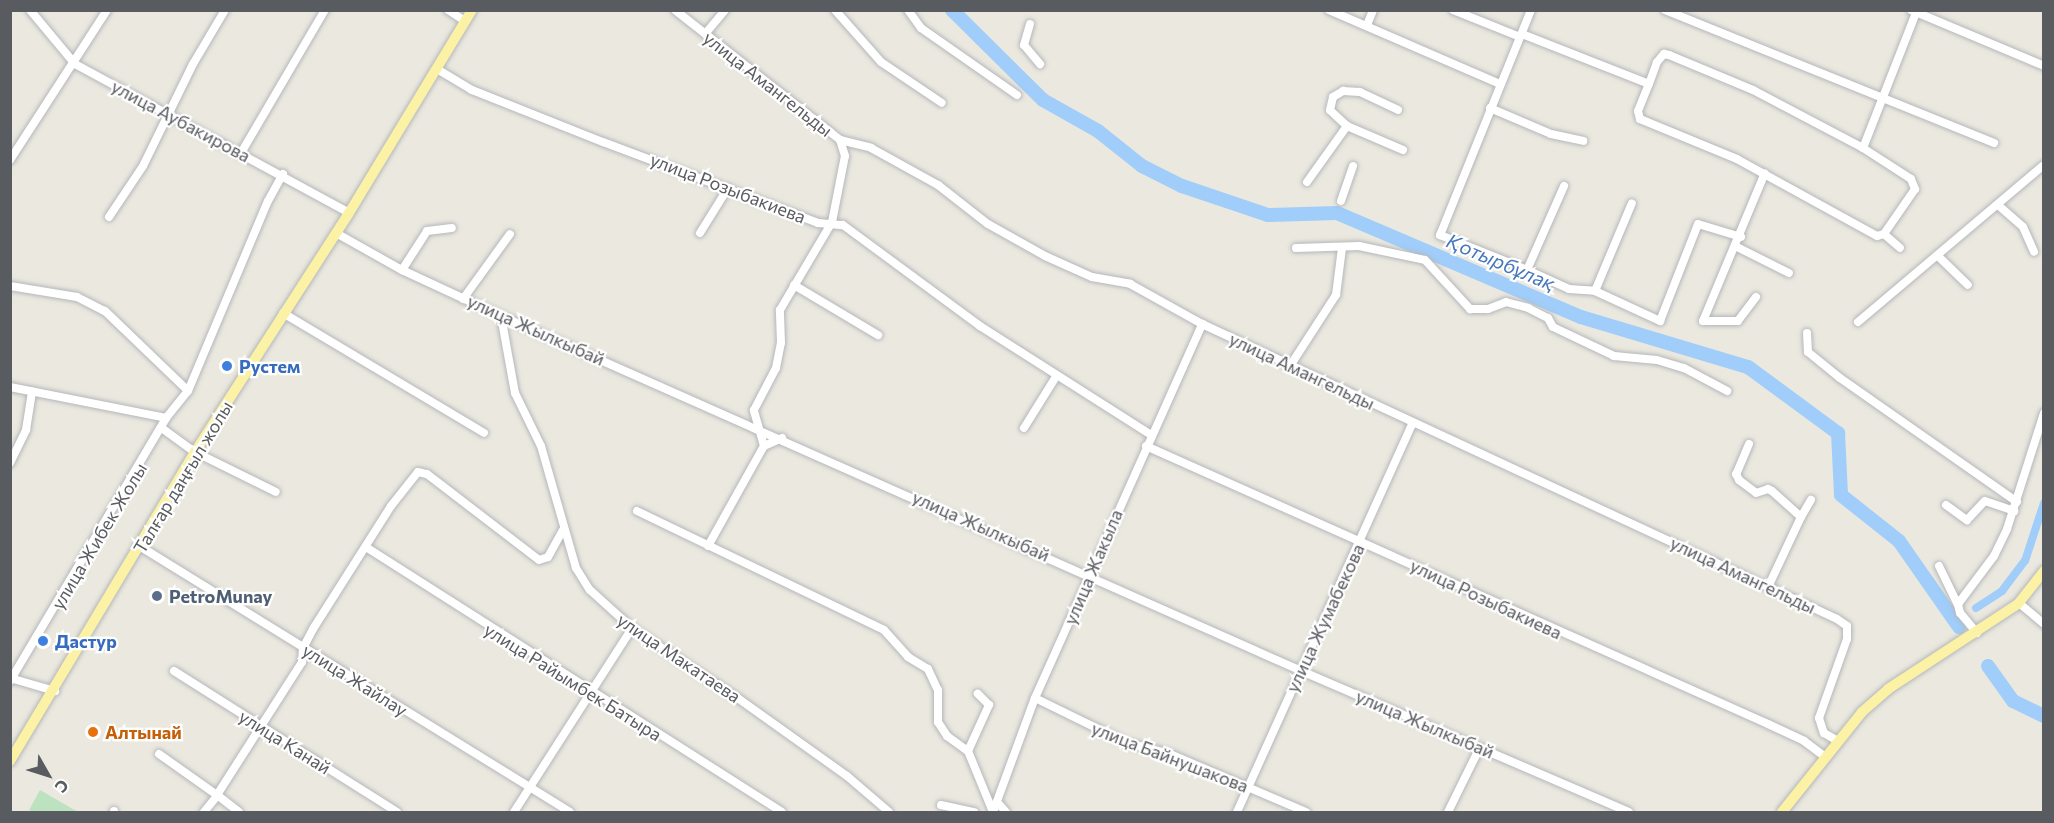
<!DOCTYPE html>
<html>
<head>
<meta charset="utf-8">
<style>
  body { margin:0 }
  #map { position:relative; width:2054px; height:823px; overflow:hidden; background:#ebe9df; font-family:Commissioner,sans-serif }
  div>[style] { position:absolute }
  [style*='--x'] { left:calc(var(--x)*1px); top:calc(var(--y)*1px); width:calc(var(--w)*1px); rotate:calc(var(--a)*1deg) }
  .green>* { inset:0; background:#bce2bf }
  .canal>* { height:8px; margin:-4px; padding:0 4px; transform-origin:4px; border-radius:4px; background:#a0cdfa }
  .river>* { height:14px; margin:-7px; padding:0 7px; transform-origin:7px; border-radius:7px; background:#a0cdfa }
  .roads { filter:drop-shadow(0 0 2px #b5b7bc) drop-shadow(0 0 2px #b5b7bc) }
  .minor>* { height:8px; margin:-4px; padding:0 4px; transform-origin:4px; border-radius:4px; background:#fff }
  .major>* { height:10px; margin:-5px; padding:0 5px; transform-origin:5px; border-radius:5px; background:#fbf2a5 }
  .dots>* { width:16px; height:16px; translate:-50% -50%; box-sizing:border-box; border:3px solid #fff; border-radius:50% }
  span { translate:-50% -50%; white-space:nowrap; text-align:center; line-height:1.15; -webkit-text-stroke:4.5px #fff; paint-order:stroke }
  .street-label { font-size:18px; color:#585b60 }
  .shop-label { font-size:18px; color:#366cbe; font-weight:700 }
  .left { translate:0 -50%; text-align:left }
  .service-label { font-size:18px; color:#4e5e75; font-weight:700 }
  .food-label { font-size:18px; color:#c56008; font-weight:700 }
  .water-label { font-size:20px; color:#4577bb; font-style:italic }
  .frame { position:absolute; inset:0; border:12px solid #585b60; pointer-events:none }
  .north { position:absolute; left:18px; top:745px; width:60px; height:60px; -webkit-text-stroke:4px #fff; paint-order:stroke; rotate:129deg; font-size:16px; font-weight:700; line-height:24px; text-align:center; color:#585b60 }
  .north::after { content:''; display:block; margin:auto; width:21px; height:27px; background:#585b60; clip-path:polygon(50% 0,100% 100%,50% 72%,0 100%) }
</style>
</head>
<body>
<div id="map">
  <div class="green">
    <i style="clip-path:polygon(40px 790px,78px 812px,33px 812px,29px 810px)"></i>
  </div>
  <div class="canal">
    <i style="--x:1976;--y:608;--w:31;--a:-33"></i>
    <i style="--x:2002;--y:591;--w:38;--a:-53"></i>
    <i style="--x:2025;--y:561;--w:61;--a:-71.9"></i>
  </div>
  <div class="river">
    <i style="--x:952;--y:10;--w:128;--a:44.7"></i>
    <i style="--x:1043;--y:100;--w:63;--a:29.4"></i>
    <i style="--x:1098;--y:131;--w:56;--a:38.5"></i>
    <i style="--x:1142;--y:166;--w:45;--a:26.6"></i>
    <i style="--x:1182;--y:186;--w:91;--a:18.6"></i>
    <i style="--x:1268;--y:215;--w:69;--a:-1.7"></i>
    <i style="--x:1337;--y:213;--w:265;--a:23.1"></i>
    <i style="--x:1581;--y:317;--w:174;--a:16.7"></i>
    <i style="--x:1748;--y:367;--w:112;--a:36.3"></i>
    <i style="--x:1838;--y:433;--w:62;--a:87.2"></i>
    <i style="--x:1841;--y:495;--w:74;--a:38.4"></i>
    <i style="--x:1899;--y:541;--w:105;--a:55.1"></i>
    <i style="--x:1988;--y:666;--w:43;--a:54.5"></i>
    <i style="--x:2013;--y:701;--w:34;--a:26"></i>
  </div>
  <div class="roads">
    <div class="minor">
      <i style="--x:30;--y:10;--w:70;--a:50.2"></i>
      <i style="--x:75;--y:64;--w:312;--a:28.5"></i>
      <i style="--x:448;--y:10;--w:20;--a:33"></i>
      <i style="--x:675;--y:10;--w:210;--a:38.2"></i>
      <i style="--x:840;--y:140;--w:32;--a:14"></i>
      <i style="--x:871;--y:148;--w:77;--a:28.9"></i>
      <i style="--x:938;--y:185;--w:63;--a:38"></i>
      <i style="--x:988;--y:224;--w:65;--a:29.3"></i>
      <i style="--x:1045;--y:256;--w:51;--a:24.1"></i>
      <i style="--x:1092;--y:277;--w:39;--a:10"></i>
      <i style="--x:1130;--y:284;--w:82;--a:29.1"></i>
      <i style="--x:1202;--y:324;--w:700;--a:24.92"></i>
      <i style="--x:1837;--y:619;--w:12;--a:35"></i>
      <i style="--x:1847;--y:626;--w:13;--a:90"></i>
      <i style="--x:1847;--y:639;--w:84;--a:109.5"></i>
      <i style="--x:1819;--y:718;--w:16;--a:72"></i>
      <i style="--x:1824;--y:733;--w:16;--a:30"></i>
      <i style="--x:835;--y:10;--w:69;--a:48.5"></i>
      <i style="--x:881;--y:62;--w:73;--a:33.9"></i>
      <i style="--x:908;--y:10;--w:22;--a:54"></i>
      <i style="--x:921;--y:28;--w:117;--a:34.9"></i>
      <i style="--x:1329;--y:10;--w:186;--a:23.4"></i>
      <i style="--x:1453;--y:10;--w:72;--a:21.9"></i>
      <i style="--x:1531;--y:10;--w:243;--a:112"></i>
      <i style="--x:1440;--y:235;--w:94;--a:21.9"></i>
      <i style="--x:1527;--y:270;--w:92;--a:-66.2"></i>
      <i style="--x:1665;--y:10;--w:355;--a:22"></i>
      <i style="--x:1911;--y:10;--w:144;--a:22.8"></i>
      <i style="--x:1030;--y:24;--w:22;--a:106"></i>
      <i style="--x:1024;--y:45;--w:25;--a:50"></i>
      <i style="--x:1367;--y:25;--w:16;--a:-68"></i>
      <i style="--x:705;--y:34;--w:31;--a:-50"></i>
      <i style="--x:1522;--y:34;--w:136;--a:21.5"></i>
      <i style="--x:1649;--y:84;--w:23;--a:-70"></i>
      <i style="--x:1657;--y:62;--w:11;--a:-49"></i>
      <i style="--x:1664;--y:54;--w:5;--a:11"></i>
      <i style="--x:1669;--y:55;--w:91;--a:22.6"></i>
      <i style="--x:1753;--y:90;--w:124;--a:27.8"></i>
      <i style="--x:1863;--y:148;--w:57;--a:32.9"></i>
      <i style="--x:1911;--y:179;--w:11;--a:68"></i>
      <i style="--x:1915;--y:189;--w:55;--a:124.6"></i>
      <i style="--x:1884;--y:234;--w:7;--a:164"></i>
      <i style="--x:1877;--y:236;--w:160;--a:-151.2"></i>
      <i style="--x:1737;--y:159;--w:105;--a:-157.6"></i>
      <i style="--x:1640;--y:119;--w:8;--a:-104"></i>
      <i style="--x:1638;--y:111;--w:29;--a:-68"></i>
      <i style="--x:437;--y:69;--w:41;--a:31"></i>
      <i style="--x:472;--y:90;--w:141;--a:21.7"></i>
      <i style="--x:603;--y:142;--w:230;--a:20.6"></i>
      <i style="--x:818;--y:223;--w:25;--a:5"></i>
      <i style="--x:843;--y:225;--w:170;--a:36.4"></i>
      <i style="--x:980;--y:326;--w:203;--a:32.5"></i>
      <i style="--x:1490;--y:108;--w:66;--a:23.1"></i>
      <i style="--x:1551;--y:134;--w:33;--a:12"></i>
      <i style="--x:1347;--y:126;--w:23;--a:-137"></i>
      <i style="--x:1330;--y:110;--w:13;--a:-77"></i>
      <i style="--x:1333;--y:97;--w:12;--a:-31"></i>
      <i style="--x:1343;--y:91;--w:17;--a:3"></i>
      <i style="--x:1360;--y:92;--w:42;--a:25.3"></i>
      <i style="--x:1863;--y:148;--w:148;--a:-68.6"></i>
      <i style="--x:241;--y:153;--w:166;--a:-59.6"></i>
      <i style="--x:10;--y:160;--w:179;--a:-57.1"></i>
      <i style="--x:1307;--y:182;--w:69;--a:-54.5"></i>
      <i style="--x:1347;--y:126;--w:61;--a:23.2"></i>
      <i style="--x:1341;--y:201;--w:37;--a:-71"></i>
      <i style="--x:1998;--y:205;--w:33;--a:41"></i>
      <i style="--x:2023;--y:227;--w:27;--a:66"></i>
      <i style="--x:109;--y:217;--w:61;--a:-56.3"></i>
      <i style="--x:143;--y:166;--w:114;--a:-63.9"></i>
      <i style="--x:193;--y:64;--w:63;--a:-59.3"></i>
      <i style="--x:336;--y:233;--w:76;--a:29.3"></i>
      <i style="--x:402;--y:270;--w:109;--a:24.9"></i>
      <i style="--x:501;--y:316;--w:873;--a:23.92"></i>
      <i style="--x:1299;--y:670;--w:359;--a:23.3"></i>
      <i style="--x:700;--y:233;--w:53;--a:-58.1"></i>
      <i style="--x:1884;--y:234;--w:21;--a:41"></i>
      <i style="--x:1737;--y:247;--w:58;--a:26.6"></i>
      <i style="--x:1296;--y:248;--w:63;--a:-1.8"></i>
      <i style="--x:1359;--y:246;--w:67;--a:12"></i>
      <i style="--x:1425;--y:260;--w:67;--a:47.4"></i>
      <i style="--x:1470;--y:309;--w:18;--a:0"></i>
      <i style="--x:1488;--y:309;--w:19;--a:-21"></i>
      <i style="--x:1506;--y:302;--w:23;--a:15"></i>
      <i style="--x:1528;--y:308;--w:22;--a:27"></i>
      <i style="--x:1548;--y:318;--w:10;--a:61"></i>
      <i style="--x:1553;--y:327;--w:68;--a:25.4"></i>
      <i style="--x:1614;--y:356;--w:43;--a:5.3"></i>
      <i style="--x:1657;--y:360;--w:28;--a:17"></i>
      <i style="--x:1684;--y:368;--w:49;--a:28.1"></i>
      <i style="--x:1939;--y:257;--w:40;--a:44"></i>
      <i style="--x:402;--y:270;--w:46;--a:-57.3"></i>
      <i style="--x:427;--y:231;--w:25;--a:-7"></i>
      <i style="--x:1527;--y:270;--w:46;--a:24.3"></i>
      <i style="--x:1569;--y:289;--w:26;--a:4"></i>
      <i style="--x:1595;--y:291;--w:95;--a:-67.2"></i>
      <i style="--x:794;--y:285;--w:98;--a:30.8"></i>
      <i style="--x:10;--y:286;--w:68;--a:9.3"></i>
      <i style="--x:77;--y:297;--w:31;--a:27"></i>
      <i style="--x:105;--y:311;--w:115;--a:43.9"></i>
      <i style="--x:1595;--y:291;--w:72;--a:24.8"></i>
      <i style="--x:1660;--y:321;--w:104;--a:-68.6"></i>
      <i style="--x:1698;--y:224;--w:45;--a:16.8"></i>
      <i style="--x:1756;--y:297;--w:30;--a:127"></i>
      <i style="--x:1738;--y:321;--w:35;--a:180"></i>
      <i style="--x:1703;--y:321;--w:160;--a:-67.3"></i>
      <i style="--x:463;--y:299;--w:80;--a:-54.1"></i>
      <i style="--x:283;--y:313;--w:234;--a:30.8"></i>
      <i style="--x:501;--y:316;--w:78;--a:79.7"></i>
      <i style="--x:515;--y:393;--w:59;--a:63.9"></i>
      <i style="--x:541;--y:446;--w:127;--a:74"></i>
      <i style="--x:576;--y:568;--w:26;--a:58"></i>
      <i style="--x:590;--y:590;--w:57;--a:42.1"></i>
      <i style="--x:632;--y:628;--w:128;--a:33.6"></i>
      <i style="--x:739;--y:699;--w:133;--a:35.5"></i>
      <i style="--x:847;--y:776;--w:55;--a:40.6"></i>
      <i style="--x:1858;--y:322;--w:243;--a:-40.2"></i>
      <i style="--x:1807;--y:333;--w:19;--a:87"></i>
      <i style="--x:1808;--y:352;--w:41;--a:39.1"></i>
      <i style="--x:1840;--y:378;--w:216;--a:35"></i>
      <i style="--x:1290;--y:366;--w:85;--a:-57.1"></i>
      <i style="--x:1336;--y:295;--w:47;--a:-82.7"></i>
      <i style="--x:10;--y:387;--w:159;--a:11.2"></i>
      <i style="--x:1024;--y:428;--w:62;--a:-58.1"></i>
      <i style="--x:163;--y:429;--w:39;--a:36"></i>
      <i style="--x:195;--y:452;--w:90;--a:26.3"></i>
      <i style="--x:1749;--y:444;--w:33;--a:113"></i>
      <i style="--x:1736;--y:474;--w:7;--a:63"></i>
      <i style="--x:1739;--y:480;--w:21;--a:37"></i>
      <i style="--x:1756;--y:493;--w:13;--a:-18"></i>
      <i style="--x:1768;--y:489;--w:4;--a:27"></i>
      <i style="--x:1772;--y:491;--w:39;--a:42"></i>
      <i style="--x:1801;--y:517;--w:77;--a:115.2"></i>
      <i style="--x:764;--y:446;--w:20;--a:-24"></i>
      <i style="--x:1146;--y:446;--w:681;--a:24.08"></i>
      <i style="--x:1768;--y:724;--w:40;--a:25"></i>
      <i style="--x:1804;--y:741;--w:25;--a:37"></i>
      <i style="--x:10;--y:463;--w:37;--a:-64"></i>
      <i style="--x:26;--y:430;--w:39;--a:-81"></i>
      <i style="--x:1946;--y:505;--w:26;--a:36"></i>
      <i style="--x:1967;--y:520;--w:26;--a:-47"></i>
      <i style="--x:1985;--y:501;--w:31;--a:19"></i>
      <i style="--x:637;--y:511;--w:274;--a:25.7"></i>
      <i style="--x:884;--y:630;--w:36;--a:48"></i>
      <i style="--x:908;--y:657;--w:23;--a:31"></i>
      <i style="--x:928;--y:669;--w:23;--a:65"></i>
      <i style="--x:938;--y:690;--w:32;--a:90"></i>
      <i style="--x:938;--y:722;--w:17;--a:57"></i>
      <i style="--x:947;--y:736;--w:26;--a:36"></i>
      <i style="--x:968;--y:751;--w:66;--a:67.7"></i>
      <i style="--x:1801;--y:517;--w:20;--a:-60"></i>
      <i style="--x:708;--y:546;--w:115;--a:-60.8"></i>
      <i style="--x:764;--y:446;--w:37;--a:-106"></i>
      <i style="--x:754;--y:410;--w:47;--a:-62.4"></i>
      <i style="--x:776;--y:368;--w:25;--a:-79"></i>
      <i style="--x:781;--y:343;--w:33;--a:-92"></i>
      <i style="--x:780;--y:310;--w:102;--a:-59.4"></i>
      <i style="--x:832;--y:222;--w:67;--a:-78.9"></i>
      <i style="--x:845;--y:156;--w:17;--a:-107"></i>
      <i style="--x:141;--y:547;--w:504;--a:31.7"></i>
      <i style="--x:366;--y:547;--w:493;--a:32.5"></i>
      <i style="--x:1939;--y:566;--w:43;--a:64"></i>
      <i style="--x:2019;--y:603;--w:33;--a:40"></i>
      <i style="--x:1977;--y:633;--w:26;--a:-130"></i>
      <i style="--x:1960;--y:613;--w:9;--a:-103"></i>
      <i style="--x:1958;--y:604;--w:60;--a:-53.1"></i>
      <i style="--x:1994;--y:556;--w:30;--a:-64"></i>
      <i style="--x:2007;--y:529;--w:122;--a:-72.3"></i>
      <i style="--x:174;--y:671;--w:264;--a:32.3"></i>
      <i style="--x:10;--y:678;--w:47;--a:16.1"></i>
      <i style="--x:10;--y:681;--w:306;--a:-59.3"></i>
      <i style="--x:166;--y:418;--w:35;--a:-51"></i>
      <i style="--x:188;--y:391;--w:206;--a:-67.2"></i>
      <i style="--x:268;--y:201;--w:31;--a:-61"></i>
      <i style="--x:1035;--y:698;--w:102;--a:26.1"></i>
      <i style="--x:1127;--y:743;--w:44;--a:14.3"></i>
      <i style="--x:1170;--y:754;--w:148;--a:23.1"></i>
      <i style="--x:968;--y:751;--w:51;--a:-65.5"></i>
      <i style="--x:989;--y:705;--w:16;--a:-135"></i>
      <i style="--x:159;--y:754;--w:71;--a:35.3"></i>
      <i style="--x:997;--y:802;--w:13;--a:48"></i>
      <i style="--x:941;--y:805;--w:34;--a:12"></i>
      <i style="--x:114;--y:812;--w:1;--a:-90"></i>
      <i style="--x:204;--y:812;--w:22;--a:-51"></i>
      <i style="--x:239;--y:812;--w:28;--a:-142"></i>
      <i style="--x:217;--y:795;--w:158;--a:-57.4"></i>
      <i style="--x:302;--y:662;--w:14;--a:-86"></i>
      <i style="--x:303;--y:648;--w:21;--a:-62"></i>
      <i style="--x:313;--y:629;--w:146;--a:-57.6"></i>
      <i style="--x:391;--y:506;--w:43;--a:-51.5"></i>
      <i style="--x:418;--y:472;--w:9;--a:13"></i>
      <i style="--x:427;--y:474;--w:141;--a:37.5"></i>
      <i style="--x:539;--y:560;--w:9;--a:-18"></i>
      <i style="--x:548;--y:557;--w:31;--a:-61"></i>
      <i style="--x:514;--y:812;--w:219;--a:-57.3"></i>
      <i style="--x:993;--y:812;--w:121;--a:-69.8"></i>
      <i style="--x:1035;--y:698;--w:410;--a:-65.9"></i>
      <i style="--x:1237;--y:812;--w:427;--a:-65.7"></i>
      <i style="--x:1448;--y:812;--w:72;--a:-63.8"></i>
    </div>
    <div class="major">
      <i style="--x:10;--y:761;--w:360;--a:-59.1"></i>
      <i style="--x:195;--y:452;--w:284;--a:-57.2"></i>
      <i style="--x:349;--y:213;--w:237;--a:-58.8"></i>
      <i style="--x:1782;--y:812;--w:128;--a:-51.3"></i>
      <i style="--x:1862;--y:712;--w:35;--a:-41"></i>
      <i style="--x:1888;--y:689;--w:155;--a:-33.2"></i>
      <i style="--x:2018;--y:604;--w:42;--a:-51.8"></i>
    </div>
  </div>
  <div class="dots">
    <i style="left:227px;top:366px;background:#3f7fe0"></i>
    <i style="left:157px;top:596px;background:#5c6f8a"></i>
    <i style="left:43px;top:641px;background:#3f7fe0"></i>
    <i style="left:93px;top:732px;background:#e8710a"></i>
  </div>
  <div class="street-label">
    <span style="left:768px;top:84px;rotate:38deg">улица Амангельды</span>
    <span style="left:181px;top:121px;rotate:28deg">улица Аубакирова</span>
    <span style="left:728px;top:188px;rotate:21deg">улица Розыбакиева</span>
    <span style="left:536px;top:330px;rotate:24deg">улица Жылкыбай</span>
    <span style="left:1302px;top:371px;rotate:25deg">улица Амангельды</span>
    <span style="left:183px;top:477px;rotate:-59deg">Талғар даңғыл жолы</span>
    <span style="left:981px;top:526px;rotate:24deg">улица Жылкыбай</span>
    <span style="left:99px;top:536px;rotate:-59deg">улица Жибек Жолы</span>
    <span style="left:1093px;top:567px;rotate:-67deg">улица Жакыла</span>
    <span style="left:1743px;top:575px;rotate:25deg">улица Амангельды</span>
    <span style="left:1486px;top:599px;rotate:25deg">улица Розыбакиева</span>
    <span style="left:1325px;top:618px;rotate:-65deg">улица Жумабекова</span>
    <span style="left:679px;top:658px;rotate:34deg">улица Макатаева</span>
    <span style="left:355px;top:680px;rotate:32deg">улица Жайлау</span>
    <span style="left:573px;top:682px;rotate:32deg">улица Райымбек Батыра</span>
    <span style="left:1425px;top:724px;rotate:23deg">улица Жылкыбай</span>
    <span style="left:285px;top:742px;rotate:32deg">улица Канай</span>
    <span style="left:1170px;top:757px;rotate:21deg">улица Байнушакова</span>
  </div>
  <div class="shop-label">
    <span class="left" style="left:239px;top:366px">Рустем</span>
    <span class="left" style="left:55px;top:641px">Дастур</span>
  </div>
  <div class="service-label">
    <span class="left" style="left:169px;top:596px">PetroMunay</span>
  </div>
  <div class="food-label">
    <span class="left" style="left:105px;top:732px">Алтынай</span>
  </div>
  <div class="water-label">
    <span style="left:1501px;top:262px;rotate:23deg">Қотырбұлақ</span>
  </div>
  <div class="frame"></div>
  <div class="north">С</div>
</div>
</body>
</html>
